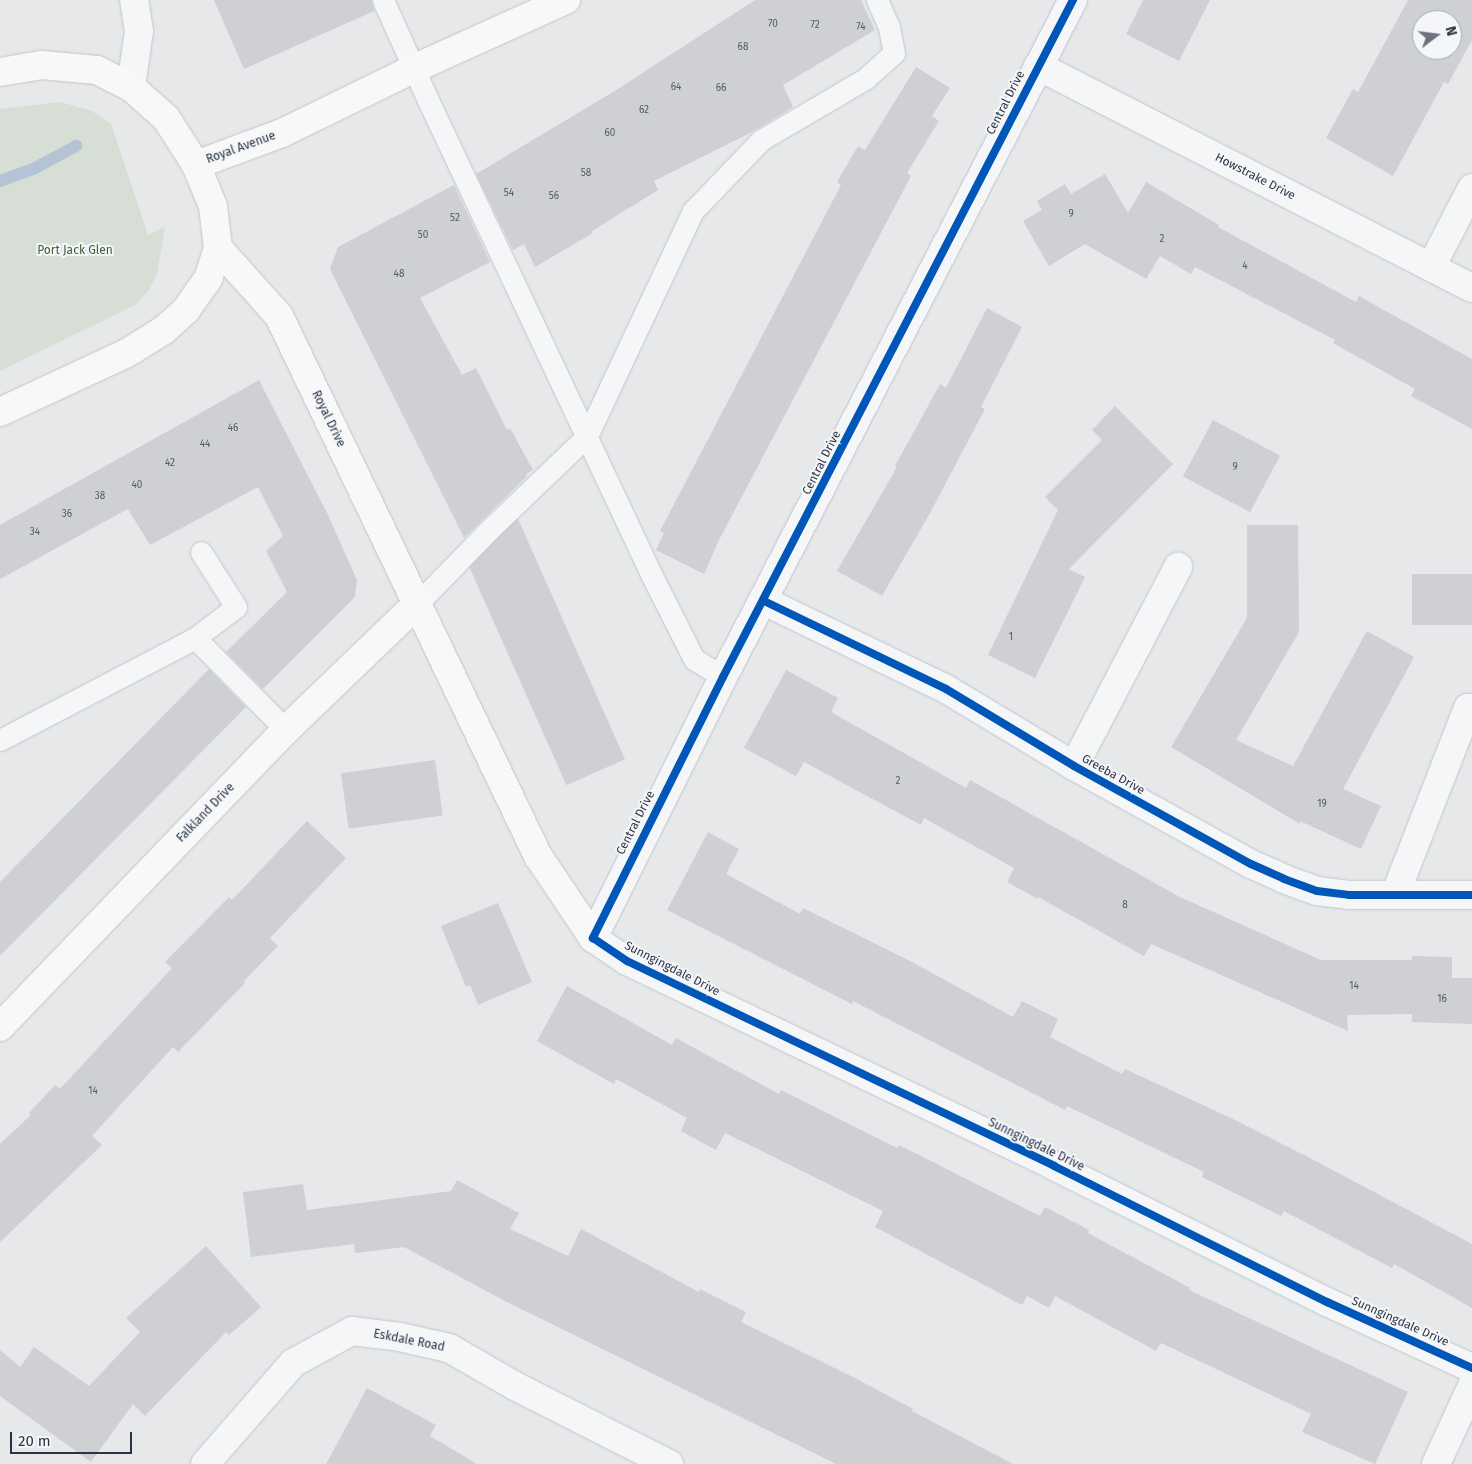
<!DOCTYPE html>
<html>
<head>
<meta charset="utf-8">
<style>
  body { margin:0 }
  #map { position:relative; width:1472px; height:1464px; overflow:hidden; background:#e6e8ea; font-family:"Fira Sans",sans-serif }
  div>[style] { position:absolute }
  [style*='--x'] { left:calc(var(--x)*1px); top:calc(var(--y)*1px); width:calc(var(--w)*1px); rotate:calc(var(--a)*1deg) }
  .green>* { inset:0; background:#d6ded6 }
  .stream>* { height:12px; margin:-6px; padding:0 6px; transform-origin:6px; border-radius:6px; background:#b4c4d5 }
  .building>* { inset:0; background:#ced0d3; transform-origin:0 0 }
  .roads { filter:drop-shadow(0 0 1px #c4c6c8) drop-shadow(0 0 1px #c4c6c8) }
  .service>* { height:21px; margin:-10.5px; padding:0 10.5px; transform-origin:10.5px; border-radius:10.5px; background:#f5f6f7 }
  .minor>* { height:28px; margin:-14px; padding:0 14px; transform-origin:14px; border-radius:14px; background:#f5f6f7 }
  .tertiary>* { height:28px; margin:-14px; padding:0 14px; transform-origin:14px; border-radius:14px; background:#f5f6f7 }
  .secondary>* { height:28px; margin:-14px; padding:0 14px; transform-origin:14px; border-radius:14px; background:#f8f8f8 }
  .primary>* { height:28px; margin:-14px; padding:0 14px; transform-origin:14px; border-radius:14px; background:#f8f8f8 }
  .cycleway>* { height:8px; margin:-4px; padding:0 4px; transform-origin:4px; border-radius:4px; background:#0057b8 }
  span { translate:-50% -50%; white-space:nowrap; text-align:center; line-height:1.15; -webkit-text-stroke:4px #f4f6f9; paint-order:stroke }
  .number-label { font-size:10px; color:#545c69 }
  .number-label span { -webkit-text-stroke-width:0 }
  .street-label { font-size:12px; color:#2b3445 }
  .park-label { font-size:12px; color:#3f6138 }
  .north { position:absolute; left:1412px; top:10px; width:50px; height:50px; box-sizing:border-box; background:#f4f6f9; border:1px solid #a4a8b1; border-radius:50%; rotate:75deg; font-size:14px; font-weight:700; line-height:20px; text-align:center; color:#2b3445 }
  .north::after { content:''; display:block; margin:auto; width:18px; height:22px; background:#6c737f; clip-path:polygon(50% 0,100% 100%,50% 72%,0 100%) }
  .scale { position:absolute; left:10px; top:1432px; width:122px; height:22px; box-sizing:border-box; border:2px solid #2b3445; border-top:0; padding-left:6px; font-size:15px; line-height:18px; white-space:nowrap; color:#2b3445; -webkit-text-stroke:4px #f4f6f9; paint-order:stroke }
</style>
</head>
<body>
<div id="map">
  <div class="green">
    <i style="clip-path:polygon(60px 102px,92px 111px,111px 124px,148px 235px,165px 227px,157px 274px,149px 290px,135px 305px,0 371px,0 109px)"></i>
  </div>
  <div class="stream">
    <i style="--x:0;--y:181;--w:37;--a:-20"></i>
    <i style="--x:35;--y:168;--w:47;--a:-28.2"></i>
  </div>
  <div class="building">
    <i style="clip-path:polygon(214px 0,371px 0,374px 11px,244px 69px)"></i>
    <i style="clip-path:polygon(755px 0,861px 0,875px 30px,783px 85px,793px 107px,750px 133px,654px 181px,658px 190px,592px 231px,593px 233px,535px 267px,524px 244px,513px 250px,476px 174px,613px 92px)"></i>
    <i style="clip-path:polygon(1143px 0,1210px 0,1179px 61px,1126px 34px)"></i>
    <i style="clip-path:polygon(evenodd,1408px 0,1472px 0,1472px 40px,1448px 84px,1444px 82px,1393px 176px,1326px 138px,1353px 89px,1358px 92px,1408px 0,1422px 20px,1452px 20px,1452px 50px,1422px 50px,1422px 20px)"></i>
    <i style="clip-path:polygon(916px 67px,950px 88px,932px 116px,939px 121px,907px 173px,911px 176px,719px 540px,704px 574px,656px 550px,664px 533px,660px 531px,841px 185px,837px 182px,858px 146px,865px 150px)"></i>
    <i style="clip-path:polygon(1105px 174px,1128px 213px,1146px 182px,1219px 225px,1218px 227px,1356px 302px,1359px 296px,1472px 359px,1472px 429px,1411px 396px,1415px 389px,1333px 343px,1335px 340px,1195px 267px,1191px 274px,1160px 256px,1146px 279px,1085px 244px,1049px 266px,1023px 221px,1042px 210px,1037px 201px,1065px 184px,1071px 194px)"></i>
    <i style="clip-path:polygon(454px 185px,490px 262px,420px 298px,462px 375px,476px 368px,507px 430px,510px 428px,533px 470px,526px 474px,527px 476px,464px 538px,330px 269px,338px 247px)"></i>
    <i style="clip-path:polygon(987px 308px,1022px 327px,981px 407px,985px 409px,930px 513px,882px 596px,837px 571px,897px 467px,895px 466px,940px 384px,946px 388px)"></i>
    <i style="clip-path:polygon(259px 380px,328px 515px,357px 580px,355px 597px,263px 689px,226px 652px,287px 592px,266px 551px,283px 536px,258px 487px,150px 545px,128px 509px,0 579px,0 525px)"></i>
    <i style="clip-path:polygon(1115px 406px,1173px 464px,1069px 569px,1085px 577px,1035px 678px,988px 655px,1058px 510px,1045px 497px,1102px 440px,1092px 430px)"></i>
    <i style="left:1213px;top:420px;width:76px;height:64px;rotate:28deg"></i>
    <i style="left:518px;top:519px;width:263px;height:64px;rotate:66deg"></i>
    <i style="clip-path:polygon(1247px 525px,1298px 525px,1299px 632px,1236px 740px,1293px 766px,1367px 631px,1414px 657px,1343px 789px,1381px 806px,1361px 849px,1300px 821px,1300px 824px,1171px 747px,1247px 618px)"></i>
    <i style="left:1472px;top:574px;width:51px;height:60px;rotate:90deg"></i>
    <i style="clip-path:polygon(209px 669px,246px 707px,0 956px,0 882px)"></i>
    <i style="clip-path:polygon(786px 670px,838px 698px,831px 712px,966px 788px,970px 780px,1180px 897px,1321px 960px,1412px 960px,1412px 956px,1452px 957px,1452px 978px,1472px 978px,1472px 1024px,1412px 1022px,1412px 1014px,1347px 1015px,1348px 1031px,1151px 944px,1144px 956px,1038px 897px,1038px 899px,1007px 882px,1014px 868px,924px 818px,921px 825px,804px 762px,796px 776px,744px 748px)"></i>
    <i style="left:435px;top:760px;width:56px;height:95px;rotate:82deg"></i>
    <i style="clip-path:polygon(307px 821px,346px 858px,270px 938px,278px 946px,244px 981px,245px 983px,178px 1052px,173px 1047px,92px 1136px,102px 1145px,0 1242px,0 1144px,31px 1115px,29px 1113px,55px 1085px,60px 1089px,172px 968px,165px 962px,229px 897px,232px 900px)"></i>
    <i style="clip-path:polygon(708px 832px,739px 849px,726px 874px,800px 914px,803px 908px,908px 960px,1013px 1017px,1022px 1001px,1058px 1019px,1050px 1037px,1122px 1074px,1125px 1069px,1231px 1118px,1310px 1158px,1472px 1244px,1472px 1308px,1394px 1264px,1392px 1268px,1284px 1211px,1281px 1216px,1202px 1177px,1204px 1172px,1067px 1106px,1065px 1110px,853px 1001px,852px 1004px,667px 910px)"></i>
    <i style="clip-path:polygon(498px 903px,532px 982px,478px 1005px,470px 985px,466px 987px,441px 926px)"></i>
    <i style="clip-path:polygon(567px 986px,672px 1045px,676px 1038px,779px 1094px,781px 1090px,897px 1148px,899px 1145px,1040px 1216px,1045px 1207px,1089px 1230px,1088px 1233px,1190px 1288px,1189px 1290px,1408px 1392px,1375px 1464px,1302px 1432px,1311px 1414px,1161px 1343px,1156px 1351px,1055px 1296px,1049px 1308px,1027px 1296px,1022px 1305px,875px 1227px,883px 1211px,725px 1133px,716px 1150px,681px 1131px,687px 1118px,616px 1079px,614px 1084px,537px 1041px)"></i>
    <i style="clip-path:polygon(457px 1180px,519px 1213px,510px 1229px,568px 1256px,581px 1229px,699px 1292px,700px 1289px,746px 1312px,741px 1322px,855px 1378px,913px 1409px,912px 1411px,1013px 1464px,836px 1464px,507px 1302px,404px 1247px,355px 1253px,354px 1244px,251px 1257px,243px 1192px,303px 1184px,307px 1210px,451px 1191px)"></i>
    <i style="clip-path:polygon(206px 1246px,261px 1307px,229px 1335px,226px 1332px,145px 1416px,133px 1404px,91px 1462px,0 1396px,0 1350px,20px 1367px,34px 1347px,89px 1386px,140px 1332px,126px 1318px)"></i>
    <i style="clip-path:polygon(367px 1388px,436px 1425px,430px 1436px,477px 1464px,326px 1464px)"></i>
  </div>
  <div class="roads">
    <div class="service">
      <i style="--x:383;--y:0;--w:107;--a:65.8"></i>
      <i style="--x:427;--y:98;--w:528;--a:64.79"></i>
      <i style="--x:652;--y:576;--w:93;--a:63.2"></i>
      <i style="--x:694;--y:659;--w:34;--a:32"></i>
      <i style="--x:418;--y:603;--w:103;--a:-45.8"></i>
      <i style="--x:490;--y:529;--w:134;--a:-43.8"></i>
      <i style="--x:587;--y:436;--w:249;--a:-64.8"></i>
      <i style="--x:693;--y:211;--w:98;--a:-46.2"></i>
      <i style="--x:761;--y:140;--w:121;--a:-30.4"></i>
      <i style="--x:865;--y:79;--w:39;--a:-42"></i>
      <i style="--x:894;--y:53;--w:26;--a:-101"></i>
      <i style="--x:889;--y:27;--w:30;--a:-114"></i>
      <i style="--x:195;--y:638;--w:51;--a:-37.1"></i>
      <i style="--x:236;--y:607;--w:65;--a:-122.5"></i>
      <i style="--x:0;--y:740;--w:220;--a:-27.6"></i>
      <i style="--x:195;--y:638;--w:129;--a:45.3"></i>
    </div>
    <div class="minor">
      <i style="--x:1038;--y:66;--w:487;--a:27.1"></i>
      <i style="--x:131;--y:87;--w:57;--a:-81.9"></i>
      <i style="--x:139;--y:31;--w:31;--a:-99"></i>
      <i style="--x:1431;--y:267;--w:89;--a:-62.6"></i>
      <i style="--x:764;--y:601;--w:202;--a:25.8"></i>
      <i style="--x:946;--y:689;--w:149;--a:31"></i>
      <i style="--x:1074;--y:766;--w:202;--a:29"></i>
      <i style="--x:1251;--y:864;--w:36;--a:24"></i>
      <i style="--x:1284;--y:879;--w:35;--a:20"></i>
      <i style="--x:1317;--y:891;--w:32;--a:7"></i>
      <i style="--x:1349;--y:895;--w:123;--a:0"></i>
      <i style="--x:1074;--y:766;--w:225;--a:-62.4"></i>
      <i style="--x:1395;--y:895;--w:201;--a:-68.7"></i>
      <i style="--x:593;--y:938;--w:292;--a:-63.5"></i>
      <i style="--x:723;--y:677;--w:762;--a:-62.66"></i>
    </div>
    <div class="tertiary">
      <i style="--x:593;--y:938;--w:41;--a:34.1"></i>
      <i style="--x:627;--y:961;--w:474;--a:25.6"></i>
      <i style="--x:1054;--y:1166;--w:305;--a:26.5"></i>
      <i style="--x:1327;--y:1302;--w:159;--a:24.5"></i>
      <i style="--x:205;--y:1464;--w:134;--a:-48.9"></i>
      <i style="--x:293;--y:1363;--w:67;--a:-28.5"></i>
      <i style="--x:352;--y:1331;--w:48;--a:7.1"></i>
      <i style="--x:400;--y:1337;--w:50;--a:12.7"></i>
      <i style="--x:449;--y:1348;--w:76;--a:29.9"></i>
      <i style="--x:515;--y:1386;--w:173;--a:26.9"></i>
      <i style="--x:1436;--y:1464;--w:86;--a:-65.2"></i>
    </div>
    <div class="secondary">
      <i style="--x:0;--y:72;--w:43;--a:-9.5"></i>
      <i style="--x:42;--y:65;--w:55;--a:5.2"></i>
      <i style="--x:97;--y:70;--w:38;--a:27"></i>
      <i style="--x:131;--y:87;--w:47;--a:41.5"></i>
      <i style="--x:166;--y:118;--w:56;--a:57.4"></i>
      <i style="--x:218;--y:248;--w:91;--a:48.1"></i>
      <i style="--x:279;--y:316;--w:599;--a:64.38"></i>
      <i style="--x:538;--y:856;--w:99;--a:56.1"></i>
      <i style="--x:0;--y:1027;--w:412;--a:-46.1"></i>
      <i style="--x:286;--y:730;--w:183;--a:-43.9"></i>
    </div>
    <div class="primary">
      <i style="--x:0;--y:412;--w:140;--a:-24.9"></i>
      <i style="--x:127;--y:353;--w:44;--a:-31.9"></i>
      <i style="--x:164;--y:330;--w:30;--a:-42"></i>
      <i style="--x:186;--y:310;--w:38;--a:-55"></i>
      <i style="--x:208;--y:279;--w:33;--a:-72"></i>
      <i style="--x:218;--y:248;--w:42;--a:-96.8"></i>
      <i style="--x:213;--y:206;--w:44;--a:-112.5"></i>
      <i style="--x:196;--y:165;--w:92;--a:-20.4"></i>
      <i style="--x:282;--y:133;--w:146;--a:-26"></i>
      <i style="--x:413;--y:69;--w:168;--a:-24.3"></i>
    </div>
  </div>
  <div class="cycleway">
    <i style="--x:1073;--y:0;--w:762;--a:117.34"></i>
    <i style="--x:723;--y:677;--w:292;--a:116.5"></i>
    <i style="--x:593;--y:938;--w:41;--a:34.1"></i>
    <i style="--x:627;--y:961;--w:474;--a:25.6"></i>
    <i style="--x:1054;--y:1166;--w:305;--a:26.5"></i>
    <i style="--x:1327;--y:1302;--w:159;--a:24.5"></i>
    <i style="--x:764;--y:601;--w:202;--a:25.8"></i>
    <i style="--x:946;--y:689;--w:149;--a:31"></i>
    <i style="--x:1074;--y:766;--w:202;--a:29"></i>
    <i style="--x:1251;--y:864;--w:36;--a:24"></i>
    <i style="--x:1284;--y:879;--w:35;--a:20"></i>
    <i style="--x:1317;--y:891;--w:32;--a:7"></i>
    <i style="--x:1349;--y:895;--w:123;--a:0"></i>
  </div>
  <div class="number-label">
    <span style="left:773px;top:25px">70</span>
    <span style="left:815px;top:26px">72</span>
    <span style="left:861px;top:28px">74</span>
    <span style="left:743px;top:48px">68</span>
    <span style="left:676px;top:88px">64</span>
    <span style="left:721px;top:89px">66</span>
    <span style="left:644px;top:111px">62</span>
    <span style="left:610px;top:134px">60</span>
    <span style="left:586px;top:174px">58</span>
    <span style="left:509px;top:194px">54</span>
    <span style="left:554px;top:197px">56</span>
    <span style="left:1071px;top:215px">9</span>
    <span style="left:455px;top:219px">52</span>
    <span style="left:423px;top:236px">50</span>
    <span style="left:1162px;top:240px">2</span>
    <span style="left:1245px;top:267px">4</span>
    <span style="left:399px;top:275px">48</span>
    <span style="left:233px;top:429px">46</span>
    <span style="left:205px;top:445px">44</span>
    <span style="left:170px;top:464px">42</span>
    <span style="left:1235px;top:468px">9</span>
    <span style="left:137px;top:486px">40</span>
    <span style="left:100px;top:497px">38</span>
    <span style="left:67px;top:515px">36</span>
    <span style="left:35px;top:533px">34</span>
    <span style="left:1011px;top:638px">1</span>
    <span style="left:898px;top:782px">2</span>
    <span style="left:1322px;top:805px">19</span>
    <span style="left:1125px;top:906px">8</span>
    <span style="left:1354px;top:987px">14</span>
    <span style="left:1442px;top:1000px">16</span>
    <span style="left:93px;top:1092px">14</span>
  </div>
  <div class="street-label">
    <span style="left:1006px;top:103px;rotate:-63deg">Central Drive</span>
    <span style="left:241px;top:148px;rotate:-20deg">Royal Avenue</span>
    <span style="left:1255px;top:177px;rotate:27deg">Howstrake Drive</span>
    <span style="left:328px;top:419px;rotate:64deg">Royal Drive</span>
    <span style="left:822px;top:463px;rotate:-63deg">Central Drive</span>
    <span style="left:1113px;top:775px;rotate:29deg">Greeba Drive</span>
    <span style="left:206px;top:813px;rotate:-46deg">Falkland Drive</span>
    <span style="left:636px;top:823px;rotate:-63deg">Central Drive</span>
    <span style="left:672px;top:969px;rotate:27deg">Sunngingdale Drive</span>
    <span style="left:1036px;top:1145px;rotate:26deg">Sunngingdale Drive</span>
    <span style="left:1400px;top:1322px;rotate:24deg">Sunngingdale Drive</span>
    <span style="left:409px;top:1341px;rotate:11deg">Eskdale Road</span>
  </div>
  <div class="park-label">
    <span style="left:75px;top:251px">Port Jack Glen</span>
  </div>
  <div class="north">N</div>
  <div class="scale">20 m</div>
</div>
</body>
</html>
